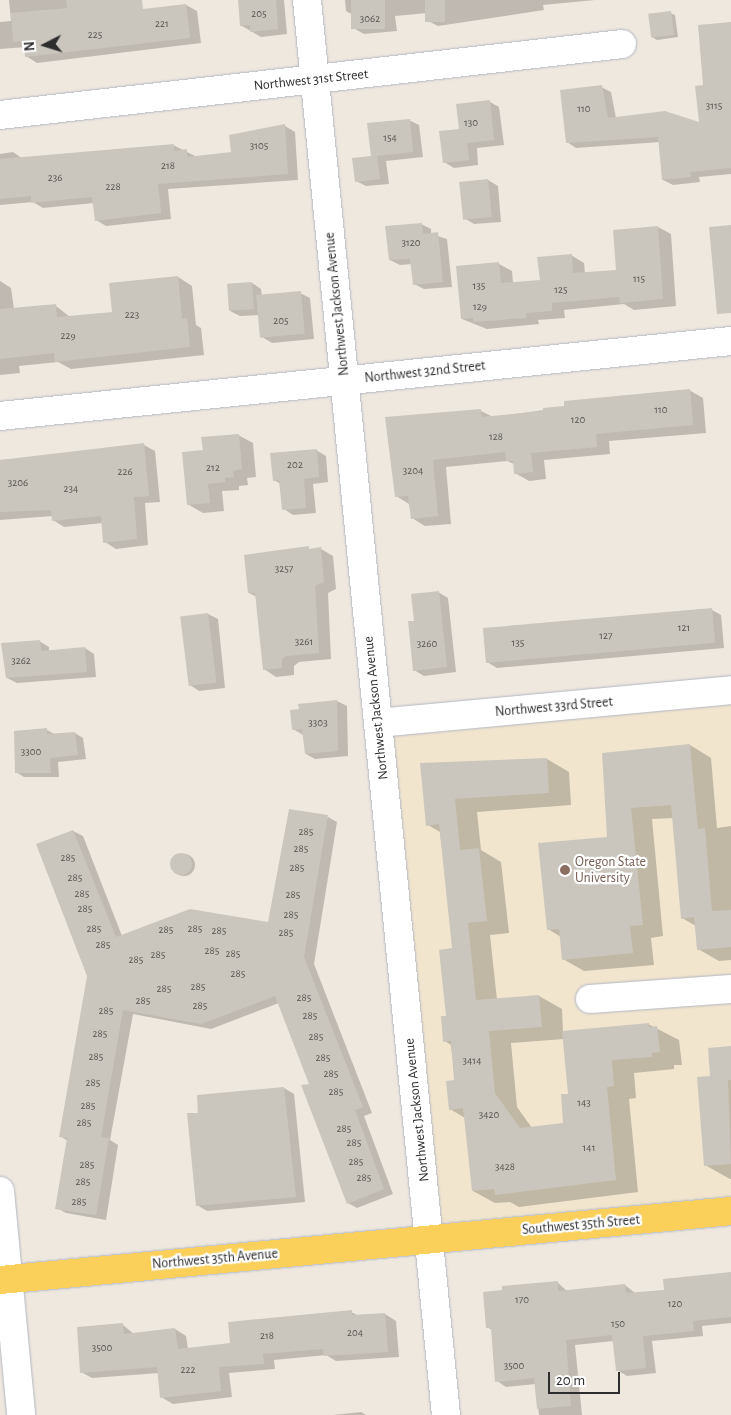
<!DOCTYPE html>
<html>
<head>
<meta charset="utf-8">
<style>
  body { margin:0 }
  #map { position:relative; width:731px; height:1415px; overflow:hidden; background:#efe8df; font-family:"Alegreya Sans",sans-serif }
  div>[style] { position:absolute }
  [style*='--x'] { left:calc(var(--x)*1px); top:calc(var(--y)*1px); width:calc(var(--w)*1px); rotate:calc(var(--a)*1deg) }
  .education>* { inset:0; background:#f1e5ce }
  .shadow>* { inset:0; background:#0003 }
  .round { border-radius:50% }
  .building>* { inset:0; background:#cbc6bd; transform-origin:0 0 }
  .roads { filter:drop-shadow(0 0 1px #b3b6c1) drop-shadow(0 0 1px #b3b6c1) }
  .minor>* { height:28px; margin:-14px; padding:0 14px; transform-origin:14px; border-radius:14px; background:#fff }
  .major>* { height:28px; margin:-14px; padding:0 14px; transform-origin:14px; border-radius:14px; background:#facf5a }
  .dots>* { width:14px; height:14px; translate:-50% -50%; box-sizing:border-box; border:2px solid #fff; border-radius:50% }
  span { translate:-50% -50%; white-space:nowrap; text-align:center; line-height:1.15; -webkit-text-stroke:4.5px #fff; paint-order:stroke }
  .number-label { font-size:11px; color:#545351 }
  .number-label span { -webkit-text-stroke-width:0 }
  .street-label { font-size:14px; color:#2d2d2d }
  .education-label { font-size:14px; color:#785e54 }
  .left { translate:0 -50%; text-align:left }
  .north { position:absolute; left:20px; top:20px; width:50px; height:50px; -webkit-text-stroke:4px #fff; paint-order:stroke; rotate:265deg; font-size:14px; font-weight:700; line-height:20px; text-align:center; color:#2d2d2d }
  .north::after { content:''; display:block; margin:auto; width:18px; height:22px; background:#2d2d2d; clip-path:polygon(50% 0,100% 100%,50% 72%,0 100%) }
  .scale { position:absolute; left:548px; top:1372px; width:72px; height:22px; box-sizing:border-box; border:2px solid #2d2d2d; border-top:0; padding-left:6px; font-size:15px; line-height:18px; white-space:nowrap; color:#2d2d2d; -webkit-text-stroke:4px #fff; paint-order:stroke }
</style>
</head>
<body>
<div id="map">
  <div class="education">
    <i style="clip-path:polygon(731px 697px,731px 1205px,438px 1229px,384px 729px)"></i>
  </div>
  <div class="shadow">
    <i style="clip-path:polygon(9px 0,114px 0,116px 13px,186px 5px,197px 11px,201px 43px,37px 63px,26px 56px,26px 47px,0 49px,0 22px,11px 21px)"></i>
    <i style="clip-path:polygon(239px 0,284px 0,287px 34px,261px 37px,242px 26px)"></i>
    <i style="clip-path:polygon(345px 0,595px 0,543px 5px,544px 10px,438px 26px,428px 21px,428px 13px,395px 16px,397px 31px,364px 34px,355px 29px,353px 15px,346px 11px)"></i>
    <i style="clip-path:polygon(670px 13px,675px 15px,678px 37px,657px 40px,652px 37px)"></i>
    <i style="clip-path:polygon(731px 24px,731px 174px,699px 177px,700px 182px,673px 185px,663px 180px,660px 142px,576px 148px,567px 142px,601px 87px,611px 92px,616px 118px,701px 124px,704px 86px)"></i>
    <i style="clip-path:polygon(490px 102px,499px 107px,504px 145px,477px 148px,478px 165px,454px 168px,444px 162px,460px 130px)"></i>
    <i style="clip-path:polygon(409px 120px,419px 125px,423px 157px,386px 161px,389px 184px,366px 186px,356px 181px,372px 158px)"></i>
    <i style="clip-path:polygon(285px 126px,295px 132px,298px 180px,168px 189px,171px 219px,106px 226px,96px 220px,94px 203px,43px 208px,33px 202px,0 205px,0 154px,13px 152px,23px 159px,173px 145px,197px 157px,232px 153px)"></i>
    <i style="clip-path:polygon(488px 180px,498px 186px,501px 222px,474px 224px,464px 218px)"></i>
    <i style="clip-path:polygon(421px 224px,431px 229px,431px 234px,447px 239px,452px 287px,424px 289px,414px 284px,412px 264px,400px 265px,390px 260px)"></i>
    <i style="clip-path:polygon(658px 227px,671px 234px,676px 306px,634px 310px,624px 304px,564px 310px,565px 318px,538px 320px,539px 324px,487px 329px,462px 319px,499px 264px,512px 271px,513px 283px,541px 281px,571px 255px,584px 263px,585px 274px,618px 271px)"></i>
    <i style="clip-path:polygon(178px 277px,192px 286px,196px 325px,201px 328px,204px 355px,71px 369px,58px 362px,19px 366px,20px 373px,0 375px,0 281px,11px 288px,14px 309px,56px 306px,70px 317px,113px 313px)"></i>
    <i style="clip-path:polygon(252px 283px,261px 289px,262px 296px,300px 293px,310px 298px,314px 339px,272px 343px,262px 337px,260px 315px,240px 316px,230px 311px)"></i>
    <i style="clip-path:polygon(689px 390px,703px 398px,706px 433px,609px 441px,610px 454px,544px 460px,546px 479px,529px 481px,515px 473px,514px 464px,507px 461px,446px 467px,451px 524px,425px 526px,412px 518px,409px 504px,396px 496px,481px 411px,493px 417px)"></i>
    <i style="clip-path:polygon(238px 435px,253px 443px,256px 477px,247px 478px,248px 485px,239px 486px,239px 490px,222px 491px,224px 511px,203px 513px,189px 505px,204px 451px)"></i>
    <i style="clip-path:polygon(144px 445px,155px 451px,160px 502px,145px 503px,148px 545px,116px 549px,105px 542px,103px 523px,64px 527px,53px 520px,53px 516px,0 520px,0 460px,60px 456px)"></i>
    <i style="clip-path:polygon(316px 450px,326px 456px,328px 482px,313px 484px,316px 513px,293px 515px,284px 509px,281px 484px,274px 480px)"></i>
    <i style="clip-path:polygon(321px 549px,333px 556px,336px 589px,328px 593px,331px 659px,299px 662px,294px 666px,294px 675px,276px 677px,264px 669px,257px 597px,249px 593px)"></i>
    <i style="clip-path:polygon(438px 592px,448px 598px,456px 672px,424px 676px,414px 670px)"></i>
    <i style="clip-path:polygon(712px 610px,721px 615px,724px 648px,497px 668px,487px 662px)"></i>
    <i style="clip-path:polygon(208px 614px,218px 619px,225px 688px,199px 691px,190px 685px,182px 617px)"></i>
    <i style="clip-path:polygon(39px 641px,49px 647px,49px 651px,85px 648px,94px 654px,96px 677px,17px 683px,7px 678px)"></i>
    <i style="clip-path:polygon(337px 701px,347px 706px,348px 756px,315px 759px,306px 754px,303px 735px,293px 729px,300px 705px)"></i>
    <i style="clip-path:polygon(47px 730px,56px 735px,75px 733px,83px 738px,86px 759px,58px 762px,59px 777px,24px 777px,16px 772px)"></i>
    <i style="clip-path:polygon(690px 745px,711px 758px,717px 828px,731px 826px,731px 960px,719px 961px,698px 949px,696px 926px,682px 918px,673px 818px,652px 819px,663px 936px,651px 938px,654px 965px,584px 971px,563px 959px,561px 937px,548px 929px,609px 838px,603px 754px)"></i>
    <i style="clip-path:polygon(evenodd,547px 759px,569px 772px,571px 805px,477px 812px,481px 850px,501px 862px,509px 933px,490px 935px,497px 1000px,539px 996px,562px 1009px,563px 1032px,648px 1024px,679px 1040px,682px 1065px,674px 1065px,674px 1069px,634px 1073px,636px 1098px,629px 1099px,638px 1192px,519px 1207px,510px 1202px,495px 1203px,473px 1191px,465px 1118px,450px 1109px,455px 1081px,451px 1045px,445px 1041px,454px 949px,440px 832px,428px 825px,422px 764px,547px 759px,564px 1039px,569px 1095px,564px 1124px,532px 1128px,517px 1107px,511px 1043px,564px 1039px)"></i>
    <i style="clip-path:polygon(328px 817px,337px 822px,314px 964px,372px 1113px,364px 1116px,393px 1194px,357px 1208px,348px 1203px,311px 1086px,279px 1003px,211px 1029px,133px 1014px,110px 1140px,118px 1145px,106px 1220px,66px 1213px,57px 1208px,68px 1141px,60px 1136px,88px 976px,73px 831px,83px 836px,122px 936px,269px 924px)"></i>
    <i class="round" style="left:173px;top:854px;width:22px;height:22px"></i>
    <i style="clip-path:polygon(731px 1048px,731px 1179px,730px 1179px,705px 1165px,712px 1077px)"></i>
    <i style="clip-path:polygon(284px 1088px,294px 1094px,305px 1202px,207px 1211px,197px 1205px,198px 1096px)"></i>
    <i style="clip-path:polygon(731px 1273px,731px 1323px,702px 1326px,703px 1336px,652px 1341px,656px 1373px,627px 1376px,617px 1370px,614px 1341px,575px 1345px,582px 1415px,539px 1415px,536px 1384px,506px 1387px,497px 1381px,492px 1330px,487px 1327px,557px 1282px,567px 1291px,625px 1285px,635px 1293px,665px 1291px)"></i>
    <i style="clip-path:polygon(351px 1312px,359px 1316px,385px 1314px,396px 1321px,399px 1357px,336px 1361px,326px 1355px,274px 1360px,275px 1369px,229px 1373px,232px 1397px,173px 1404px,161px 1397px,159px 1373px,92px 1378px,81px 1372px,123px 1325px,134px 1334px,175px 1329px,186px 1336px,188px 1349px,231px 1344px)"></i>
    <i style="clip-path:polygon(361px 1412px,366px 1415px,333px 1415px)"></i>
  </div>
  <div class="building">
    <i style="clip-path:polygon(66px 0,142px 0,143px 9px,186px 4px,190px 38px,25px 57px,24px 41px,13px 42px,11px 13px,67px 8px)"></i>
    <i style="clip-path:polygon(238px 0,276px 0,278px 29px,250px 32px,250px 25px,240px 26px)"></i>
    <i style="left:351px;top:0;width:34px;height:29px"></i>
    <i style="left:425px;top:0;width:20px;height:22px"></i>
    <i style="left:671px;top:11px;width:24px;height:23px;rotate:83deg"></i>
    <i style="clip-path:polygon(731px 22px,731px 168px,690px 172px,691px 177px,662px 180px,658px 137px,566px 143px,560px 90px,602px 85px,608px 118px,665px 111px,699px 122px,695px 86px,703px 85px,698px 25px)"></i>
    <i style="clip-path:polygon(490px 100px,494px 140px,467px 143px,469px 160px,443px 163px,439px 131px,459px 129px,456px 104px)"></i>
    <i style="clip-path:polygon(410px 119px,413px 152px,377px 156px,380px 179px,355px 182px,352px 158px,371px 156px,367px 123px)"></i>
    <i style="clip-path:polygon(285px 124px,288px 174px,158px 184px,161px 213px,95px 221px,92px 197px,31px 203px,31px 196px,0 199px,0 159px,174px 144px,174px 151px,187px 149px,187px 157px,231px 152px,229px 135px)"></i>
    <i style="left:488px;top:179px;width:38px;height:29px;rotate:84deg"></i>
    <i style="clip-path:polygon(422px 223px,423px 234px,438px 232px,443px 282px,413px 285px,410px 259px,389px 260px,385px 226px)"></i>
    <i style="clip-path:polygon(731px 225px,731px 313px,717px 314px,709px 227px)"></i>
    <i style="clip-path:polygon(658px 226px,663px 299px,620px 303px,619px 297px,552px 303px,552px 311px,526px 313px,526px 318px,473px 322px,473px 318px,461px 319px,456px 266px,499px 262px,501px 283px,540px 280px,537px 257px,572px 254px,573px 273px,616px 270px,613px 230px)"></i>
    <i style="clip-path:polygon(178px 276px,182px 319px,187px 318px,190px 347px,55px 362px,54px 353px,0 359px,0 309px,56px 304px,57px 317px,112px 312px,109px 283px)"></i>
    <i style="left:252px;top:282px;width:27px;height:25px;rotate:86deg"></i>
    <i style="left:301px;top:291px;width:43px;height:45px;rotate:85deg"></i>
    <i style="clip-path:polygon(690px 389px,693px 425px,596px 434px,597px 447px,531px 453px,533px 472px,514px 474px,513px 461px,506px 461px,505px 452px,433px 460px,438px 516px,411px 519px,408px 496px,395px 497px,385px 417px,481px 409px,482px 417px,543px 411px,543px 408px,564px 406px,564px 401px)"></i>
    <i style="clip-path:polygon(239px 434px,242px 469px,233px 471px,234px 477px,225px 478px,225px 482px,208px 484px,210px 503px,187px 505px,182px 452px,203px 450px,201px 437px)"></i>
    <i style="clip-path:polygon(144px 443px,149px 496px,134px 497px,137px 539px,103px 543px,101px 516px,52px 521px,51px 510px,0 512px,0 460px)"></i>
    <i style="clip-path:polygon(317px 449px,319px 477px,304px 479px,306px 508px,282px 510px,279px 480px,273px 481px,270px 453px)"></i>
    <i style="clip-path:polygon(309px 546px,309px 549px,321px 547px,324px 582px,315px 586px,319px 653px,286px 656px,282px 659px,282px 668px,263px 670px,255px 593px,248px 593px,244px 555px)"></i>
    <i style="clip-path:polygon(439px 591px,447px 667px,413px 671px,408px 621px,414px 621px,411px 594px)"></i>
    <i style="left:712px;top:608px;width:35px;height:230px;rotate:85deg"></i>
    <i style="left:208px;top:613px;width:70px;height:28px;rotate:83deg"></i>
    <i style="clip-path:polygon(40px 640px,41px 651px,85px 647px,87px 672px,6px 678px,1px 643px)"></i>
    <i style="clip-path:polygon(337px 700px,338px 751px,305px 754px,302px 729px,292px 730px,290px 710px,299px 709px,298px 704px)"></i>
    <i style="clip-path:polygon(47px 728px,47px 734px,75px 732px,78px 755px,50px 758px,51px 773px,15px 773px,14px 731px)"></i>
    <i style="clip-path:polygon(690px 744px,698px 829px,705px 828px,712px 911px,731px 910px,731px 947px,697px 950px,694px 917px,681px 919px,671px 805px,631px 808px,643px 925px,630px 926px,633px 953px,562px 960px,559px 929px,547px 930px,538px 843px,607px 837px,602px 753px)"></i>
    <i style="clip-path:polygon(547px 758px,549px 793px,455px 799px,460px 850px,479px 848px,487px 921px,468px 923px,476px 1000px,539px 995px,542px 1027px,489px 1031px,495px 1093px,520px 1128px,563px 1123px,561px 1094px,568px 1094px,562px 1031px,649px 1023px,649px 1027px,657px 1026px,660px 1052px,652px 1053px,652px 1057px,612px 1060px,614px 1086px,607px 1087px,616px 1180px,495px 1195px,494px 1189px,472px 1191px,463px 1108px,449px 1110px,446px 1081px,454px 1080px,451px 1041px,443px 1042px,441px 1016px,446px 1016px,439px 950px,452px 948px,439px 824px,426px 826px,420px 763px)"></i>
    <i style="clip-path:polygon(289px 809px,328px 815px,304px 957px,363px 1107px,355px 1110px,384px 1189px,347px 1204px,301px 1085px,309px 1084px,275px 996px,201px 1024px,123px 1010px,101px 1137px,109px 1138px,96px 1215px,55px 1209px,67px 1138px,59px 1137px,87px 976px,36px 844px,73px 830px,116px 937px,190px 909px,268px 922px)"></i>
    <i class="round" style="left:170px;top:853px;width:22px;height:22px"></i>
    <i style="clip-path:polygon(731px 1046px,731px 1080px,728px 1080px,731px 1164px,704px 1166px,697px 1077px,710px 1076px,708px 1048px)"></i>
    <i style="clip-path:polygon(284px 1087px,296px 1197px,196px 1206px,187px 1113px,198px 1113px,197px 1095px)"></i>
    <i style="clip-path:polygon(731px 1272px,731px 1317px,693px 1321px,694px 1331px,643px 1336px,646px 1368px,616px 1371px,612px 1335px,566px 1340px,571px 1406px,537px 1409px,534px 1378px,495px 1382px,491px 1328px,486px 1328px,483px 1292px,502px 1290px,502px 1286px,558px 1281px,558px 1291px,625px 1284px,626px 1293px,664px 1290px,663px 1279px)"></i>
    <i style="clip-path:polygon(352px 1310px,352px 1315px,385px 1313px,388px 1352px,324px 1356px,323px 1349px,263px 1354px,264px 1364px,219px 1367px,221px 1391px,160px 1398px,157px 1367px,80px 1373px,77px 1327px,123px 1323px,124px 1334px,175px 1328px,178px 1349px,230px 1343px,228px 1322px)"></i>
  </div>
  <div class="roads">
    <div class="minor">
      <i style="--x:307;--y:0;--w:1422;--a:84.39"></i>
      <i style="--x:0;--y:115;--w:626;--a:-6.51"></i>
      <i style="--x:0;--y:416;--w:735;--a:-5.86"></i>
      <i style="--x:378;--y:723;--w:355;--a:-5.3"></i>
      <i style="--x:590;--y:999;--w:141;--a:-4.1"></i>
      <i style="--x:0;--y:1191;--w:225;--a:84.6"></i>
    </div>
    <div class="major">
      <i style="--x:0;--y:1280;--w:734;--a:-5.39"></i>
    </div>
  </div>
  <div class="dots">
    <i style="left:565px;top:870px;background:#8d6e63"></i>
  </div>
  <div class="number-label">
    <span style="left:259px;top:14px">205</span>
    <span style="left:370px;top:19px">3062</span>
    <span style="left:162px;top:24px">221</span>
    <span style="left:95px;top:35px">225</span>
    <span style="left:714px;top:106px">3115</span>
    <span style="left:584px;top:109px">110</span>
    <span style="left:471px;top:123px">130</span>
    <span style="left:390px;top:138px">154</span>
    <span style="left:259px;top:146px">3105</span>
    <span style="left:168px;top:166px">218</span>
    <span style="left:55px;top:178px">236</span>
    <span style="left:113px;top:187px">228</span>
    <span style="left:411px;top:243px">3120</span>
    <span style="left:639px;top:279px">115</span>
    <span style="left:479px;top:286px">135</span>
    <span style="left:561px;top:290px">125</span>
    <span style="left:480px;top:307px">129</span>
    <span style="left:132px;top:315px">223</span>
    <span style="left:281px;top:321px">205</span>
    <span style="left:68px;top:336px">229</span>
    <span style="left:661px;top:410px">110</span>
    <span style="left:578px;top:420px">120</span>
    <span style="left:496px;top:437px">128</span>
    <span style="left:295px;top:465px">202</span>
    <span style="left:213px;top:468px">212</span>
    <span style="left:413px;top:471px">3204</span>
    <span style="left:125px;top:472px">226</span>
    <span style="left:18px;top:483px">3206</span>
    <span style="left:71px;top:489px">234</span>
    <span style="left:284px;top:569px">3257</span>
    <span style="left:684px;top:628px">121</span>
    <span style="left:606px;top:636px">127</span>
    <span style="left:304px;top:642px">3261</span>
    <span style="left:518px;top:643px">135</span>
    <span style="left:427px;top:644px">3260</span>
    <span style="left:21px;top:661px">3262</span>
    <span style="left:318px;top:723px">3303</span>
    <span style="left:31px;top:752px">3300</span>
    <span style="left:306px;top:832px">285</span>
    <span style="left:301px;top:849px">285</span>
    <span style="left:68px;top:858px">285</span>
    <span style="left:297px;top:868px">285</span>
    <span style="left:75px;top:878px">285</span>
    <span style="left:82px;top:894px">285</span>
    <span style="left:293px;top:895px">285</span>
    <span style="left:85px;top:909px">285</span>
    <span style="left:291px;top:915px">285</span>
    <span style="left:94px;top:929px">285</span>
    <span style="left:195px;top:929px">285</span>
    <span style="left:166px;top:930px">285</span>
    <span style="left:219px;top:931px">285</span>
    <span style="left:286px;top:933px">285</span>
    <span style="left:103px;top:945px">285</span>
    <span style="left:212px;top:951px">285</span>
    <span style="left:233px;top:954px">285</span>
    <span style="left:158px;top:955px">285</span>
    <span style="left:136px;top:960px">285</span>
    <span style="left:238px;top:974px">285</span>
    <span style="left:198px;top:987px">285</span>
    <span style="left:164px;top:989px">285</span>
    <span style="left:304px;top:998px">285</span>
    <span style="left:143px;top:1001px">285</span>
    <span style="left:200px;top:1006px">285</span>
    <span style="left:106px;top:1011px">285</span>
    <span style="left:310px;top:1016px">285</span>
    <span style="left:100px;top:1034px">285</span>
    <span style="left:316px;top:1037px">285</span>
    <span style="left:96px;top:1057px">285</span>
    <span style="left:323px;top:1058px">285</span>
    <span style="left:472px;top:1061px">3414</span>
    <span style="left:331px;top:1074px">285</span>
    <span style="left:93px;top:1083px">285</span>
    <span style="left:336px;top:1092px">285</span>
    <span style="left:584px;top:1103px">143</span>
    <span style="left:88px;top:1106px">285</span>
    <span style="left:489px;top:1115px">3420</span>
    <span style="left:84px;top:1123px">285</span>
    <span style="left:344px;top:1129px">285</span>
    <span style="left:354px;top:1143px">285</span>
    <span style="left:589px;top:1148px">141</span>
    <span style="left:356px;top:1162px">285</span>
    <span style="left:87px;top:1165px">285</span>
    <span style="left:505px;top:1167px">3428</span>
    <span style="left:364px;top:1178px">285</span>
    <span style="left:83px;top:1182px">285</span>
    <span style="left:79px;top:1202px">285</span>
    <span style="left:522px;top:1300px">170</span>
    <span style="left:675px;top:1304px">120</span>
    <span style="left:618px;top:1324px">150</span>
    <span style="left:355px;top:1333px">204</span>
    <span style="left:267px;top:1336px">218</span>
    <span style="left:102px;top:1348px">3500</span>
    <span style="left:514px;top:1366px">3500</span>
    <span style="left:188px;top:1370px">222</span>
  </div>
  <div class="street-label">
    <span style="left:311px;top:80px;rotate:-6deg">Northwest 31st Street</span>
    <span style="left:337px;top:304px;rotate:-96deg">Northwest Jackson Avenue</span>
    <span style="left:425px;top:372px;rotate:-6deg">Northwest 32nd Street</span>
    <span style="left:554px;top:707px;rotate:-5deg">Northwest 33rd Street</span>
    <span style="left:376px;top:708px;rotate:-96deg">Northwest Jackson Avenue</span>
    <span style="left:417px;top:1110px;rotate:-96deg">Northwest Jackson Avenue</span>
    <span style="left:581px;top:1225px;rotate:-5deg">Southwest 35th Street</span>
    <span style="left:215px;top:1259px;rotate:-5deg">Northwest 35th Avenue</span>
  </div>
  <div class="education-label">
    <span class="left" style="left:575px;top:870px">Oregon State<br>University</span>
  </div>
  <div class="north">N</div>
  <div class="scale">20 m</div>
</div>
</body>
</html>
